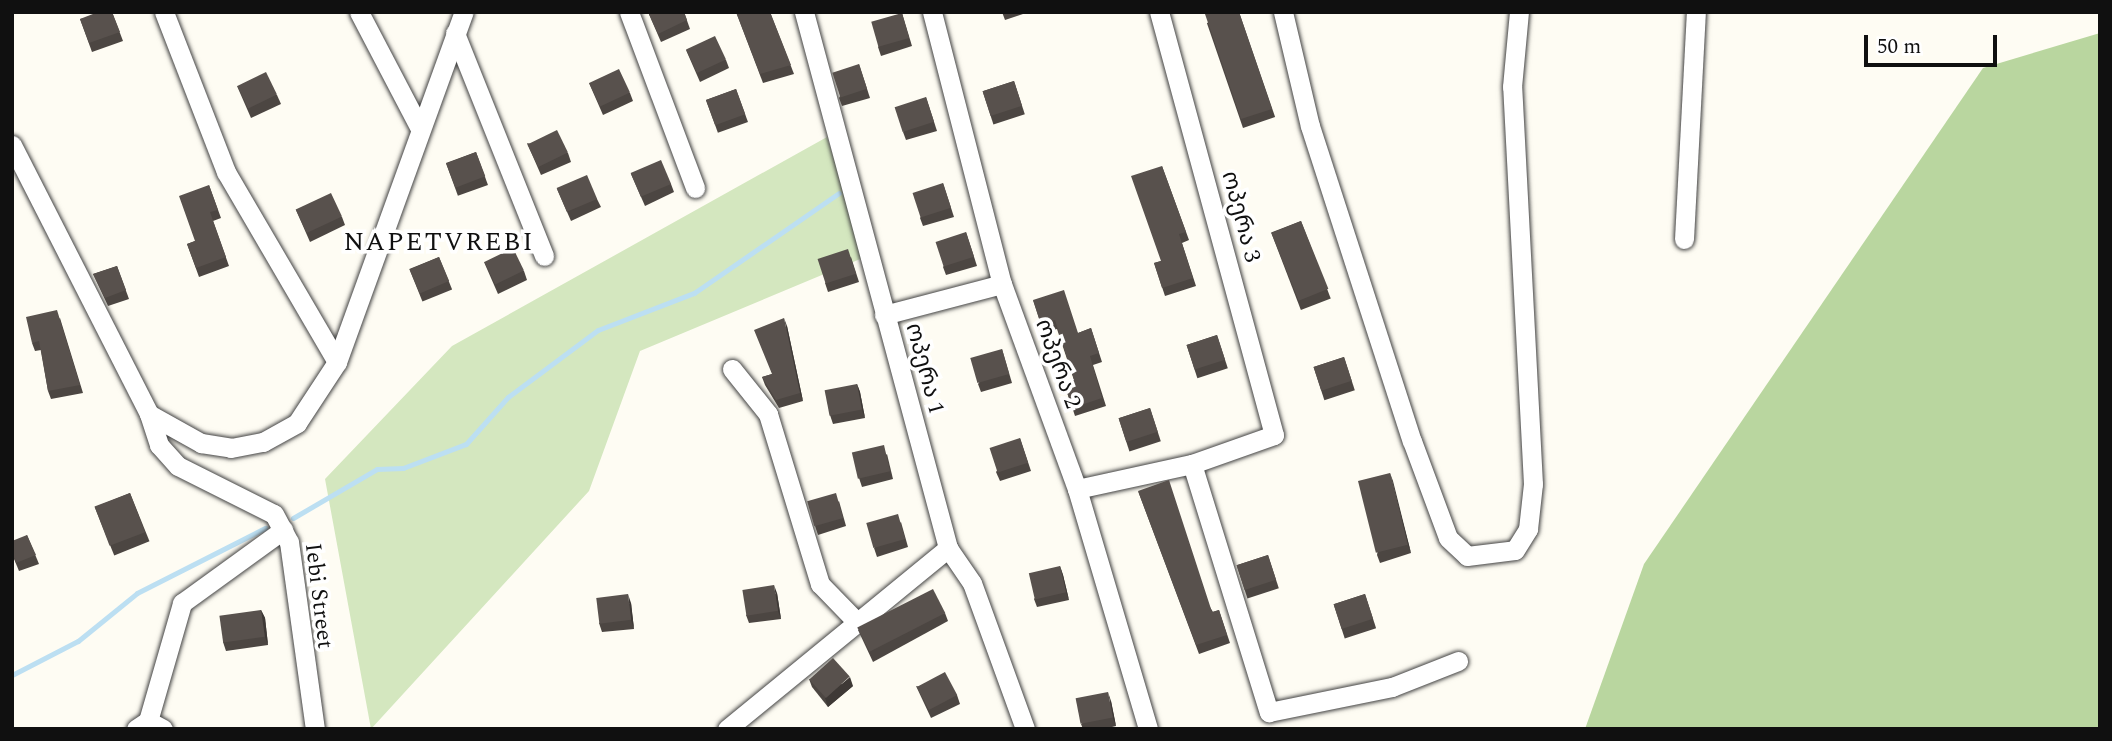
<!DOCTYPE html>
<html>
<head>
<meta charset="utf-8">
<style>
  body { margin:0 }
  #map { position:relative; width:2112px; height:741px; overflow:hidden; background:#fefcf3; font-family:Spectral,"Noto Sans Georgian",serif }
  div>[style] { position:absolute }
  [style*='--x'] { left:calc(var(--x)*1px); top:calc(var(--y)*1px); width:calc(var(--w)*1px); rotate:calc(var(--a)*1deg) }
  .green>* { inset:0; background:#d4e7bf }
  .forest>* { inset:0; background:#b9d69f }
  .stream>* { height:5px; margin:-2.5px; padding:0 2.5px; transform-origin:2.5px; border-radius:2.5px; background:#bcdff2 }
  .roads { filter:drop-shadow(0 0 2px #434343) drop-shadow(0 0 2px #434343) }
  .minor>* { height:19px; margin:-9.5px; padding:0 9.5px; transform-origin:9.5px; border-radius:9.5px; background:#fff }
  .wall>* { inset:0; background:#4c4642; transform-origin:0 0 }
  .shaded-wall>* { inset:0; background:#3e3936 }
  .building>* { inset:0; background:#58514d; transform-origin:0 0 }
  span { translate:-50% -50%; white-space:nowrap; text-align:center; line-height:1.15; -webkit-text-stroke:7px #fff; paint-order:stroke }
  .street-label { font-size:23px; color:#101010 }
  .quarter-label { font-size:26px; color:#101010; letter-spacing:2px }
  .frame { position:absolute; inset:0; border:14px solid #101010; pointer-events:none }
  .scale { position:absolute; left:1864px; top:35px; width:133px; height:32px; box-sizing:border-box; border:4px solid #101010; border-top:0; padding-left:9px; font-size:21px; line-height:24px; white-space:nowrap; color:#101010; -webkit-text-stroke:5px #fff; paint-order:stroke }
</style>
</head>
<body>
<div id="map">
  <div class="green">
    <i style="clip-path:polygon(827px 137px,865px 257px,640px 351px,589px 491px,371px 729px,325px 479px,452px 346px)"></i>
  </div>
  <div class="forest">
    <i style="clip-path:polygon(2100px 33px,2100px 729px,1585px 729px,1644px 564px,1983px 68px)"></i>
  </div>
  <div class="stream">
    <i style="--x:293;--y:518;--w:97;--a:-30.3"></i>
    <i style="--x:377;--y:469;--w:26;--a:-2"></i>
    <i style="--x:403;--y:468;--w:67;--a:-20.9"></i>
    <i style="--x:466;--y:444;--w:63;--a:-48.2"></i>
    <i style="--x:508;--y:397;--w:112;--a:-36.7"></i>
    <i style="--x:598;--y:330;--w:103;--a:-21.1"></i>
    <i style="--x:694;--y:293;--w:176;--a:-34.6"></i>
    <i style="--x:12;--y:675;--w:74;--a:-27.3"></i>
    <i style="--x:78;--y:641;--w:76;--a:-39.1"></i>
    <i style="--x:137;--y:593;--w:144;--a:-26.9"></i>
  </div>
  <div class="roads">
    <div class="minor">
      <i style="--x:164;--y:12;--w:172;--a:68.8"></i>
      <i style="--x:226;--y:172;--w:220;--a:59.7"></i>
      <i style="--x:359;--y:12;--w:130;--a:62.4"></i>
      <i style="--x:629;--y:12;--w:188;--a:69.4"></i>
      <i style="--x:804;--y:12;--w:555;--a:74.96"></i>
      <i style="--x:948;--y:548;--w:42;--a:55.6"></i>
      <i style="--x:972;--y:583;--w:155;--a:70"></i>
      <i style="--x:932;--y:12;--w:281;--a:75.6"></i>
      <i style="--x:1002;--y:284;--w:218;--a:69.9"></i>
      <i style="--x:1077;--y:489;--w:250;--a:73.5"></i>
      <i style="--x:1283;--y:12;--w:117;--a:76.7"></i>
      <i style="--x:1310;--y:126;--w:331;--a:72.1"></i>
      <i style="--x:1412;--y:441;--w:103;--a:69.6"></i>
      <i style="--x:1448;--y:538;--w:26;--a:43"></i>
      <i style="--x:1467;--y:556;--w:48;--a:-7.1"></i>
      <i style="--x:1515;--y:550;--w:25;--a:-58"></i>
      <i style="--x:1528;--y:529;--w:45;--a:-83.7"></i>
      <i style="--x:1533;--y:484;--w:398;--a:-93"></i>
      <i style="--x:1512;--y:87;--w:75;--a:-84.7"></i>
      <i style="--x:455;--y:33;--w:240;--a:68.2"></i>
      <i style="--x:12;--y:145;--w:302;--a:63"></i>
      <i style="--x:149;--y:414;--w:60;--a:29.1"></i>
      <i style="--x:201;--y:443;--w:30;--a:9"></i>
      <i style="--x:231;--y:448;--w:33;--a:-11"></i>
      <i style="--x:263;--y:442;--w:39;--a:-29"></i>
      <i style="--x:297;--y:423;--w:73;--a:-56.7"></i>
      <i style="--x:337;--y:362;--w:372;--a:-70.1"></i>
      <i style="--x:1684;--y:239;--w:227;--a:-87"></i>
      <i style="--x:884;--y:315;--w:122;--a:-14.7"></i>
      <i style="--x:732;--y:369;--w:58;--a:51.3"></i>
      <i style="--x:768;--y:414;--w:178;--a:73"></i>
      <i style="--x:820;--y:584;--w:50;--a:45.8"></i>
      <i style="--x:149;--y:414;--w:33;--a:72"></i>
      <i style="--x:159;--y:445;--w:28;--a:48"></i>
      <i style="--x:178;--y:466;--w:107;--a:26.6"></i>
      <i style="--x:274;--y:514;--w:32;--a:62"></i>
      <i style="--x:289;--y:542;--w:189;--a:82.1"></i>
      <i style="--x:1192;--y:464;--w:260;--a:72.8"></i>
      <i style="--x:1269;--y:712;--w:126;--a:-11.5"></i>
      <i style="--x:1392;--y:687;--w:71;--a:-21.5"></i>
      <i style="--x:1077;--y:489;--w:118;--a:-12.3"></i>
      <i style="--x:1192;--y:464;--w:87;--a:-19.5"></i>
      <i style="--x:1274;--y:435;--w:438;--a:-105.2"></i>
      <i style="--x:148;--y:721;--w:123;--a:-73.9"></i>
      <i style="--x:182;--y:603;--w:125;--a:-35.9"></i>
      <i style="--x:136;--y:729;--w:14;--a:-34"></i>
      <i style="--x:148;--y:721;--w:17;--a:28"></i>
      <i style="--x:727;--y:729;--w:286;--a:-39.3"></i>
    </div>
  </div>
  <div class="wall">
    <i style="clip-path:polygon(112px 12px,123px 41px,92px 52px,80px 19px)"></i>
    <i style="clip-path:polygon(648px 12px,684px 12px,690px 29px,661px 42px)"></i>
    <i style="clip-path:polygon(736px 12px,770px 12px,794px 74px,763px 83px)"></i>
    <i style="clip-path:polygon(1002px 12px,1029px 12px,1005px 20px)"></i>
    <i style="left:1239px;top:12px;width:111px;height:34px;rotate:71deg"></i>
    <i style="clip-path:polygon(902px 13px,912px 46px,881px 56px,878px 47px)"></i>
    <i style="clip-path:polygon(686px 50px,726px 60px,729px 68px,700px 82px)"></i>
    <i style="clip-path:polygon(859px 64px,870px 98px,842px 106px,839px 98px)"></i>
    <i style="left:1014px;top:81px;width:35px;height:33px;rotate:72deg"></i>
    <i style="clip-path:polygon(589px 83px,630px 93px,633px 101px,603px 115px)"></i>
    <i style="clip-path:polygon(237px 86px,277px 95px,281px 104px,251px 118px)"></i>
    <i style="left:736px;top:89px;width:35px;height:32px;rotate:70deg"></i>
    <i style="clip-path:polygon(926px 97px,937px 131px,906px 140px,903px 132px)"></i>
    <i style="clip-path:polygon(527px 143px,568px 153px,571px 162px,541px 175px)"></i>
    <i style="left:476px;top:152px;width:35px;height:32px;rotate:70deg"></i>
    <i style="clip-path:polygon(1162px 166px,1189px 240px,1182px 243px,1196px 286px,1165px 296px,1154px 263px,1161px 261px)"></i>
    <i style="clip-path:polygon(631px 174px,671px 184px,674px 192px,645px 206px)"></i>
    <i style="clip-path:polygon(943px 183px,954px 217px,923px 226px,920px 218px)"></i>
    <i style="clip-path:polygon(209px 185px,221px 218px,213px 221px,229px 266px,199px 277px,187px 244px,195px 241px)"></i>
    <i style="clip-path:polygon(557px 189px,597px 199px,601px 207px,571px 221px)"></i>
    <i style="clip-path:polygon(296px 210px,342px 217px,345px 225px,310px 242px)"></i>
    <i style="left:1301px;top:221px;width:83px;height:32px;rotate:69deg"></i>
    <i style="clip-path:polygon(966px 232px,977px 266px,946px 275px,943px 267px)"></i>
    <i style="left:439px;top:257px;width:35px;height:32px;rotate:68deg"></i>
    <i style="clip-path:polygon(851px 257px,859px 282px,828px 292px,825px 283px)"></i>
    <i style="clip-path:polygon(484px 262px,524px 271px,527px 280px,498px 294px)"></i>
    <i style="clip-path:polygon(117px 266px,129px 299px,108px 306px,93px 274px)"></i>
    <i style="clip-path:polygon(1033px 300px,1078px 333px,1091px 328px,1102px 362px,1093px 365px,1106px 406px,1075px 416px,1064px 383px,1074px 380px,1057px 329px,1044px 333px)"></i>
    <i style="clip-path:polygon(60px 318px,83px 393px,51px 399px,48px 391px,41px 350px,35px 351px,32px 343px)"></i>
    <i style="clip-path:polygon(787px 326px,803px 401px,779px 408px,765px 385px,762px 377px,772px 374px)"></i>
    <i style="left:1217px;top:335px;width:35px;height:32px;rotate:72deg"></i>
    <i style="clip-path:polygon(1002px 349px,1012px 383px,981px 392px,978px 384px)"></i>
    <i style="left:1344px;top:357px;width:35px;height:32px;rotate:72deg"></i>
    <i style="clip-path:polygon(857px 384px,860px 392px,865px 418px,833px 424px,830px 415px)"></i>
    <i style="left:1150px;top:408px;width:35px;height:33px;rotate:72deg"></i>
    <i style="clip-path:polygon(1020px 438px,1031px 471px,1000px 481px,996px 472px)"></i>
    <i style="clip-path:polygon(887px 454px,893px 479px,862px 487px,859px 478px)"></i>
    <i style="clip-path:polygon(1390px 473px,1411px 553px,1380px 563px,1377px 555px)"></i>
    <i style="clip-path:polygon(1138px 491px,1213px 612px,1219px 610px,1230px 643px,1199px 654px)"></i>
    <i style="left:130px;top:493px;width:52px;height:38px;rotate:68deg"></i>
    <i style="clip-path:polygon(839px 501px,846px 526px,818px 535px,815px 526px)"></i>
    <i style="clip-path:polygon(901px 522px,908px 547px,877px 557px,874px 548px)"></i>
    <i style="clip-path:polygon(27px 535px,39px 564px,19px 571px,12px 554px)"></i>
    <i style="left:1268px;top:555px;width:35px;height:33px;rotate:72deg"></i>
    <i style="clip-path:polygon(1060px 566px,1063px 575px,1069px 600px,1037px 607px,1034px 599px)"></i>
    <i style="clip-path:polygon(777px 593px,781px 619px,749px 623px,746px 615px)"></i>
    <i style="left:1365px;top:594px;width:36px;height:33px;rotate:72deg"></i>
    <i style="clip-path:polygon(631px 603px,634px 629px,602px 632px,599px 623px)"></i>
    <i style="clip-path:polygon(261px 610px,265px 618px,268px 645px,226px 651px,223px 642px)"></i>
    <i style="clip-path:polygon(945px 613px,948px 621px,873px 662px,858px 630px)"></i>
    <i style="clip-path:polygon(809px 679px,853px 686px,828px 707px,812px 687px)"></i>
    <i style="clip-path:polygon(916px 686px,957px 695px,960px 704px,931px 718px)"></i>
    <i style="clip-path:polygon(1111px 701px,1116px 726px,1104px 729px,1083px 729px,1081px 724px)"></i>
  </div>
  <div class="shaded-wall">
    <i style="clip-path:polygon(784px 318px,787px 326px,803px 401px,800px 393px)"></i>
    <i style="clip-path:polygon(857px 384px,860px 392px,865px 418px,862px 410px)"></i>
    <i style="clip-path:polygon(1390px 473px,1393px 481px,1411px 553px,1408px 545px)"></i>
    <i style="clip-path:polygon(1060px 566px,1063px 575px,1069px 600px,1066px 592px)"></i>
    <i style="clip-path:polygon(774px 585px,777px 593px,781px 619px,778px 611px)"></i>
    <i style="clip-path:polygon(628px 594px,631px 603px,634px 629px,631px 620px)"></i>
    <i style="clip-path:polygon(261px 610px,265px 618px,268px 645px,265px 637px)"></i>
    <i style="clip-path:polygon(850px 677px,853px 686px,828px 707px,825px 698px)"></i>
    <i style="clip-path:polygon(1108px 692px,1111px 701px,1116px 726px,1113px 718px)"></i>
  </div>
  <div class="building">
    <i style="clip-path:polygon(98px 12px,112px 12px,120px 32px,89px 43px,80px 19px)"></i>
    <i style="clip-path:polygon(648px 12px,684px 12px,687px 20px,658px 34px)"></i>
    <i style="clip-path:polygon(736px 12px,770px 12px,791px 65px,760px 74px)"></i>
    <i style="clip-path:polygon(1212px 12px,1239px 12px,1272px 109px,1241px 119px,1205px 14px)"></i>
    <i style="left:902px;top:13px;width:26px;height:32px;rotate:74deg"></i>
    <i style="left:715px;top:36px;width:26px;height:32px;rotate:65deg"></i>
    <i style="left:859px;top:64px;width:26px;height:28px;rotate:72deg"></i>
    <i style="left:619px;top:69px;width:26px;height:33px;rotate:65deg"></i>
    <i style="left:266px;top:72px;width:25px;height:32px;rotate:64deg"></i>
    <i style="left:1014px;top:81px;width:26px;height:33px;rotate:72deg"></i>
    <i style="left:736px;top:89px;width:27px;height:32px;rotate:70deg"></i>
    <i style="left:926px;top:97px;width:26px;height:33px;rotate:72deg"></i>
    <i style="left:557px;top:130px;width:25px;height:33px;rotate:64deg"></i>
    <i style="left:476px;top:152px;width:26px;height:32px;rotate:69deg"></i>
    <i style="left:661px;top:160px;width:26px;height:33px;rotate:67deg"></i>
    <i style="clip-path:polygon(1162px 166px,1186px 232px,1179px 234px,1193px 278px,1162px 288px,1154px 263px,1161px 261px,1131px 176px)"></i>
    <i style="left:587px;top:175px;width:26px;height:33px;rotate:67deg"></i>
    <i style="left:943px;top:183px;width:26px;height:32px;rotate:72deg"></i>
    <i style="clip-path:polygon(209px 185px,218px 210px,210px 212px,226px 257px,196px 268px,187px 244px,195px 241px,179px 196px)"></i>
    <i style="left:331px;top:193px;width:26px;height:39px;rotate:65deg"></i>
    <i style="left:1301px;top:221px;width:73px;height:32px;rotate:68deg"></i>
    <i style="left:966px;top:232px;width:26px;height:32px;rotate:72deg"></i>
    <i style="left:513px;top:248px;width:25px;height:32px;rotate:64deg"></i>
    <i style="left:848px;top:249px;width:26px;height:32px;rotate:72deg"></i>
    <i style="left:439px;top:257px;width:26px;height:32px;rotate:67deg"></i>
    <i style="clip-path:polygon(117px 266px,126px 290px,105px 298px,93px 274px)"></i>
    <i style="clip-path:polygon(1064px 290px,1078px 333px,1091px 328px,1099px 353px,1090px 356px,1102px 398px,1072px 408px,1064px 383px,1074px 380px,1055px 320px,1041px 325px,1033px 300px)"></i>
    <i style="clip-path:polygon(57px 310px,80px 385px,48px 391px,39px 341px,32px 343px,26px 317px)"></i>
    <i style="clip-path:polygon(784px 318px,800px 393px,776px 400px,762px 377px,772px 374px,754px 330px)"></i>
    <i style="left:1217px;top:335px;width:26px;height:32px;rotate:72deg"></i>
    <i style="left:1002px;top:349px;width:26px;height:33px;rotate:74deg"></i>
    <i style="left:1344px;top:357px;width:25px;height:32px;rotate:72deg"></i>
    <i style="left:857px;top:384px;width:26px;height:33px;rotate:79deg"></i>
    <i style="left:1150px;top:408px;width:25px;height:33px;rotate:72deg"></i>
    <i style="left:1020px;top:438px;width:26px;height:32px;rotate:72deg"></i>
    <i style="left:884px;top:445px;width:27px;height:33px;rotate:77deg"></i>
    <i style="left:1390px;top:473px;width:74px;height:33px;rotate:76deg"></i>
    <i style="clip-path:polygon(1169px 480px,1212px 612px,1219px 610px,1227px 635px,1196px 645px,1138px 491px)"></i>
    <i style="left:130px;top:493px;width:42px;height:38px;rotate:69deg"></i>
    <i style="left:836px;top:493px;width:26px;height:30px;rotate:74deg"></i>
    <i style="left:898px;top:514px;width:26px;height:33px;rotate:74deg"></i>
    <i style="clip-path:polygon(27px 535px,36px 555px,16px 563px,12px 553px,12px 541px)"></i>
    <i style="left:1268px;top:555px;width:26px;height:33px;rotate:72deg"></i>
    <i style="left:1060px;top:566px;width:27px;height:32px;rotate:77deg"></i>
    <i style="left:774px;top:585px;width:26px;height:32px;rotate:81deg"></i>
    <i style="left:933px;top:589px;width:27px;height:85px;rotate:63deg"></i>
    <i style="left:628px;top:594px;width:26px;height:32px;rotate:83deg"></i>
    <i style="left:1365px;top:594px;width:26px;height:33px;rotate:72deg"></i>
    <i style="left:261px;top:610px;width:27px;height:42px;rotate:82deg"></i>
    <i style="left:833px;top:658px;width:25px;height:32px;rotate:48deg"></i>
    <i style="left:945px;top:672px;width:26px;height:32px;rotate:62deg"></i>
    <i style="left:1108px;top:692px;width:26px;height:33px;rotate:79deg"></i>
  </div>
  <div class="street-label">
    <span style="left:1240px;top:217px;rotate:75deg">ოპერა 3</span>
    <span style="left:1057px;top:364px;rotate:70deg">ოპერა 2</span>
    <span style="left:924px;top:369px;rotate:75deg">ოპერა 1</span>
    <span style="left:318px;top:596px;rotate:83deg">Iebi Street</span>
  </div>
  <div class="quarter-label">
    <span style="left:439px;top:243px">NAPETVREBI</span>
  </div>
  <div class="frame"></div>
  <div class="scale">50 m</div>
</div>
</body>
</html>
